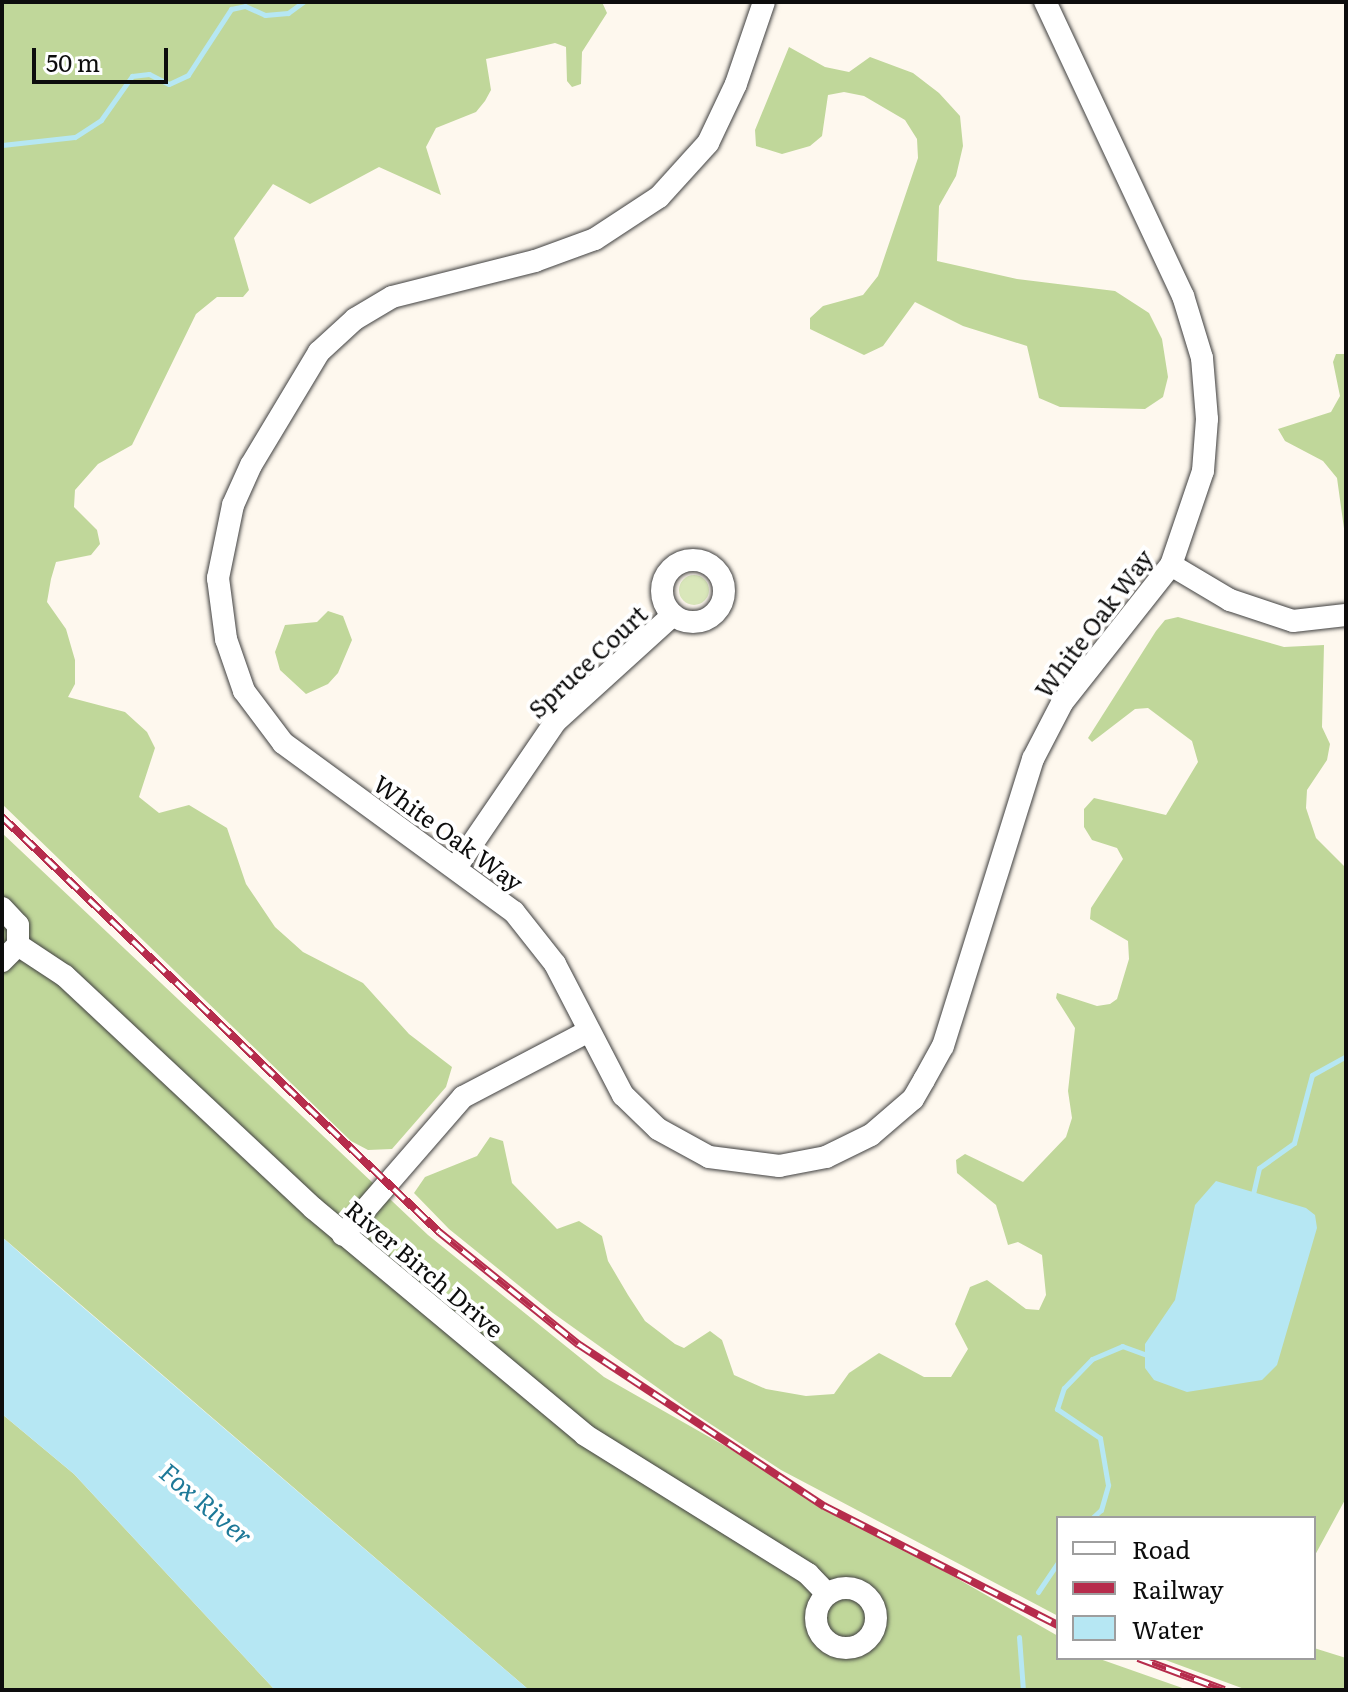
<!DOCTYPE html>
<html>
<head>
<meta charset="utf-8">
<style>
  body { margin:0 }
  #map { position:relative; width:1348px; height:1692px; overflow:hidden; background:#fef8ee; font-family:Literata,serif }
  div>[style] { position:absolute }
  [style*='--x'] { left:calc(var(--x)*1px); top:calc(var(--y)*1px); width:calc(var(--w)*1px); rotate:calc(var(--a)*1deg) }
  .green>* { inset:0; background:#d9e7ba }
  .round { border-radius:50% }
  .forest>* { inset:0; background:#c0d79a }
  .water>* { inset:0; background:#b6e7f3 }
  .stream>* { height:5px; margin:-2.5px; padding:0 2.5px; transform-origin:2.5px; border-radius:2.5px; background:#b6e7f3 }
  .roads { filter:drop-shadow(0 0 2px #404040) drop-shadow(0 0 2px #404040) }
  .minor>* { height:22px; margin:-11px; padding:0 11px; transform-origin:11px; border-radius:11px; background:#fff }
  .minor>.ring { margin:-11px; padding:0; box-sizing:content-box; background:none; border:22px solid #fff; border-radius:50% }
  .rail>* { height:8px; margin-top:-4px; transform-origin:0; background:repeating-linear-gradient(90deg,#fff 0 15px,#b62c4c 0 30px); box-sizing:border-box; border-block:2px solid #b62c4c }
  span { translate:-50% -50%; white-space:nowrap; text-align:center; line-height:1.15; -webkit-text-stroke:8px #fff; paint-order:stroke }
  .street-label { font-size:24px; color:#0d0d0d }
  .water-label { font-size:26px; color:#1d7998; font-style:italic }
  .frame { position:absolute; inset:0; border:4px solid #0d0d0d; pointer-events:none }
  .legend { position:absolute; left:1056px; top:1516px; width:260px; height:144px; box-sizing:border-box; background:#fff; border:2px solid #9e9e9e; margin:0; padding:10px 14px; list-style:none; font-size:24px; color:#0d0d0d }
  .legend li { display:flex; align-items:center; gap:16px; height:40px }
  .legend b { width:40px; border:2px solid #9e9e9e }
  .scale { position:absolute; left:32px; top:48px; width:136px; height:36px; box-sizing:border-box; border:4px solid #0d0d0d; border-top:0; padding-left:10px; font-size:24px; line-height:28px; white-space:nowrap; color:#0d0d0d; -webkit-text-stroke:6px #fff; paint-order:stroke }
</style>
</head>
<body>
<div id="map">
  <div class="green">
    <i class="round" style="left:679px;top:575px;width:30px;height:30px"></i>
  </div>
  <div class="forest">
    <i style="clip-path:polygon(2px 2px,602px 2px,607px 13px,582px 52px,581px 84px,572px 87px,567px 81px,566px 47px,555px 43px,486px 59px,491px 90px,485px 101px,476px 112px,436px 128px,426px 147px,441px 195px,379px 167px,310px 204px,273px 184px,234px 238px,249px 290px,243px 297px,217px 297px,196px 314px,132px 445px,98px 464px,75px 490px,74px 507px,97px 530px,100px 544px,91px 555px,56px 562px,51px 579px,47px 602px,66px 629px,75px 660px,75px 684px,68px 697px,125px 712px,147px 732px,155px 748px,139px 797px,159px 813px,189px 805px,227px 828px,246px 884px,275px 927px,303px 952px,363px 983px,409px 1034px,452px 1067px,446px 1087px,392px 1149px,368px 1150px,351px 1141px,2px 804px)"></i>
    <i style="clip-path:polygon(789px 47px,825px 67px,849px 72px,870px 57px,913px 73px,939px 93px,960px 116px,963px 146px,956px 176px,939px 206px,937px 261px,1017px 279px,1115px 291px,1149px 313px,1162px 339px,1168px 377px,1163px 397px,1145px 409px,1060px 407px,1039px 398px,1027px 346px,963px 326px,915px 302px,883px 346px,864px 355px,810px 329px,810px 318px,823px 306px,863px 295px,878px 276px,918px 158px,917px 139px,905px 120px,864px 96px,844px 92px,828px 95px,822px 136px,810px 146px,782px 154px,756px 146px,755px 130px)"></i>
    <i style="clip-path:polygon(1336px 354px,1346px 354px,1346px 543px,1337px 478px,1323px 461px,1285px 441px,1278px 429px,1331px 412px,1340px 396px,1333px 362px)"></i>
    <i style="clip-path:polygon(328px 611px,343px 616px,352px 640px,338px 673px,328px 684px,306px 694px,280px 670px,275px 652px,285px 625px,317px 622px)"></i>
    <i style="clip-path:polygon(1178px 617px,1284px 647px,1324px 645px,1322px 727px,1330px 744px,1327px 760px,1307px 790px,1306px 808px,1316px 838px,1346px 868px,1346px 1498px,1314px 1557px,1314px 1518px,1058px 1518px,1058px 1616px,781px 1470px,686px 1408px,553px 1313px,449px 1229px,414px 1193px,425px 1177px,477px 1156px,490px 1137px,503px 1141px,512px 1183px,557px 1229px,579px 1221px,602px 1236px,608px 1261px,628px 1295px,645px 1321px,675px 1344px,684px 1348px,710px 1331px,722px 1340px,734px 1375px,766px 1389px,806px 1396px,834px 1394px,849px 1373px,879px 1353px,924px 1377px,951px 1377px,968px 1349px,955px 1324px,970px 1287px,987px 1280px,1026px 1309px,1039px 1310px,1046px 1295px,1042px 1255px,1018px 1242px,1008px 1245px,996px 1205px,957px 1173px,956px 1160px,965px 1154px,1023px 1182px,1066px 1137px,1072px 1118px,1068px 1091px,1075px 1028px,1056px 998px,1057px 993px,1097px 1006px,1110px 1004px,1117px 999px,1129px 959px,1128px 941px,1090px 919px,1091px 908px,1123px 859px,1117px 848px,1092px 840px,1084px 827px,1084px 809px,1094px 798px,1166px 815px,1198px 762px,1192px 741px,1148px 708px,1135px 709px,1092px 742px,1088px 738px,1156px 631px,1165px 620px)"></i>
    <i style="clip-path:polygon(2px 833px,428px 1235px,604px 1377px,1058px 1636px,1058px 1658px,1097px 1658px,1188px 1690px,529px 1690px,2px 1237px)"></i>
    <i style="clip-path:polygon(2px 1414px,74px 1474px,275px 1690px,2px 1690px)"></i>
    <i style="clip-path:polygon(1314px 1648px,1346px 1658px,1346px 1690px,1247px 1690px,1160px 1658px,1314px 1658px)"></i>
  </div>
  <div class="water">
    <i style="clip-path:polygon(1216px 1181px,1306px 1208px,1315px 1215px,1317px 1228px,1277px 1365px,1262px 1380px,1187px 1392px,1154px 1380px,1145px 1368px,1145px 1344px,1175px 1300px,1195px 1205px)"></i>
    <i style="clip-path:polygon(2px 1237px,29px 1261px,529px 1690px,275px 1690px,74px 1474px,2px 1414px)"></i>
  </div>
  <div class="stream">
    <i style="--x:2;--y:145;--w:73;--a:-6.3"></i>
    <i style="--x:75;--y:137;--w:31;--a:-33"></i>
    <i style="--x:101;--y:120;--w:54;--a:-54.8"></i>
    <i style="--x:132;--y:76;--w:17;--a:-7"></i>
    <i style="--x:149;--y:74;--w:22;--a:27"></i>
    <i style="--x:169;--y:84;--w:21;--a:-25"></i>
    <i style="--x:188;--y:75;--w:79;--a:-56.9"></i>
    <i style="--x:231;--y:9;--w:14;--a:-12"></i>
    <i style="--x:245;--y:6;--w:22;--a:24"></i>
    <i style="--x:265;--y:15;--w:23;--a:-5"></i>
    <i style="--x:288;--y:13;--w:19;--a:-36"></i>
    <i style="--x:1253;--y:1194;--w:27;--a:-77"></i>
    <i style="--x:1259;--y:1168;--w:43;--a:-35.5"></i>
    <i style="--x:1294;--y:1143;--w:70;--a:-75.2"></i>
    <i style="--x:1312;--y:1075;--w:39;--a:-29"></i>
    <i style="--x:1092;--y:1518;--w:12;--a:-42"></i>
    <i style="--x:1101;--y:1510;--w:26;--a:-74"></i>
    <i style="--x:1108;--y:1485;--w:48;--a:-99.7"></i>
    <i style="--x:1100;--y:1438;--w:52;--a:-146"></i>
    <i style="--x:1057;--y:1409;--w:22;--a:-72"></i>
    <i style="--x:1064;--y:1388;--w:40;--a:-46"></i>
    <i style="--x:1092;--y:1359;--w:33;--a:-23"></i>
    <i style="--x:1122;--y:1346;--w:29;--a:20"></i>
    <i style="--x:1038;--y:1592;--w:36;--a:-56"></i>
    <i style="--x:1019;--y:1637;--w:53;--a:85.7"></i>
  </div>
  <div class="roads">
    <div class="minor">
      <i style="--x:764;--y:2;--w:87;--a:108.9"></i>
      <i style="--x:736;--y:84;--w:65;--a:115.4"></i>
      <i style="--x:708;--y:143;--w:73;--a:132.2"></i>
      <i style="--x:659;--y:197;--w:77;--a:146.7"></i>
      <i style="--x:595;--y:239;--w:64;--a:159.9"></i>
      <i style="--x:535;--y:261;--w:147;--a:165.9"></i>
      <i style="--x:392;--y:297;--w:43;--a:149.3"></i>
      <i style="--x:355;--y:319;--w:49;--a:137.5"></i>
      <i style="--x:319;--y:352;--w:132;--a:121"></i>
      <i style="--x:251;--y:465;--w:44;--a:114.2"></i>
      <i style="--x:233;--y:505;--w:75;--a:101.6"></i>
      <i style="--x:218;--y:578;--w:62;--a:82.5"></i>
      <i style="--x:226;--y:639;--w:55;--a:70.9"></i>
      <i style="--x:244;--y:691;--w:65;--a:53.1"></i>
      <i style="--x:283;--y:743;--w:286;--a:36.2"></i>
      <i style="--x:514;--y:912;--w:66;--a:51.7"></i>
      <i style="--x:555;--y:964;--w:148;--a:62.6"></i>
      <i style="--x:623;--y:1095;--w:49;--a:44.2"></i>
      <i style="--x:658;--y:1129;--w:58;--a:28.8"></i>
      <i style="--x:709;--y:1157;--w:71;--a:7.3"></i>
      <i style="--x:779;--y:1166;--w:48;--a:-10.8"></i>
      <i style="--x:826;--y:1157;--w:50;--a:-26.1"></i>
      <i style="--x:871;--y:1135;--w:55;--a:-40.6"></i>
      <i style="--x:913;--y:1099;--w:22;--a:-60"></i>
      <i style="--x:924;--y:1080;--w:39;--a:-61"></i>
      <i style="--x:943;--y:1046;--w:301;--a:-72.6"></i>
      <i style="--x:1033;--y:759;--w:63;--a:-62.6"></i>
      <i style="--x:1062;--y:703;--w:176;--a:-51.7"></i>
      <i style="--x:1171;--y:565;--w:99;--a:-71.2"></i>
      <i style="--x:1203;--y:471;--w:52;--a:-85.6"></i>
      <i style="--x:1207;--y:419;--w:61;--a:-94.7"></i>
      <i style="--x:1202;--y:358;--w:65;--a:-107"></i>
      <i style="--x:1183;--y:296;--w:325;--a:-115.1"></i>
      <i class="ring" style="left:662px;top:560px;width:40px;height:40px"></i>
      <i style="--x:1171;--y:565;--w:69;--a:30.7"></i>
      <i style="--x:1230;--y:600;--w:66;--a:18.4"></i>
      <i style="--x:1293;--y:621;--w:53;--a:-6.5"></i>
      <i style="--x:457;--y:866;--w:176;--a:-55.7"></i>
      <i style="--x:556;--y:721;--w:158;--a:-42.2"></i>
      <i style="--x:2;--y:908;--w:23;--a:47"></i>
      <i style="--x:18;--y:925;--w:20;--a:90"></i>
      <i style="--x:18;--y:945;--w:23;--a:135"></i>
      <i style="--x:18;--y:945;--w:56;--a:33.4"></i>
      <i style="--x:65;--y:976;--w:340;--a:43.1"></i>
      <i style="--x:313;--y:1208;--w:354;--a:39.8"></i>
      <i style="--x:585;--y:1435;--w:263;--a:31.9"></i>
      <i style="--x:808;--y:1574;--w:28;--a:46"></i>
      <i style="--x:343;--y:1235;--w:183;--a:-49"></i>
      <i style="--x:463;--y:1097;--w:140;--a:-27.7"></i>
      <i class="ring" style="left:816px;top:1588px;width:38px;height:38px"></i>
    </div>
  </div>
  <div class="rail">
    <i style="--x:2;--y:817;--w:603;--a:43.52"></i>
    <i style="--x:439;--y:1232;--w:179;--a:38.9"></i>
    <i style="--x:578;--y:1344;--w:295;--a:33.4"></i>
    <i style="--x:824;--y:1506;--w:263;--a:27"></i>
    <i style="--x:1138;--y:1658;--w:92;--a:20.4"></i>
  </div>
  <div class="street-label">
    <span style="left:1093px;top:623px;rotate:-53deg">White Oak Way</span>
    <span style="left:587px;top:661px;rotate:-43deg">Spruce Court</span>
    <span style="left:449px;top:832px;rotate:36deg">White Oak Way</span>
    <span style="left:425px;top:1268px;rotate:40deg">River Birch Drive</span>
  </div>
  <div class="water-label">
    <span style="left:207px;top:1503px;rotate:40deg">Fox River</span>
  </div>
  <div class="frame"></div>
  <ul class="legend">
  <li><b style="height:10px;background:#fff"></b>Road</li>
  <li><b style="height:10px;background:#b62c4c"></b>Railway</li>
  <li><b style="height:22px;background:#b6e7f3"></b>Water</li>
  </ul>
  <div class="scale">50 m</div>
</div>
</body>
</html>
